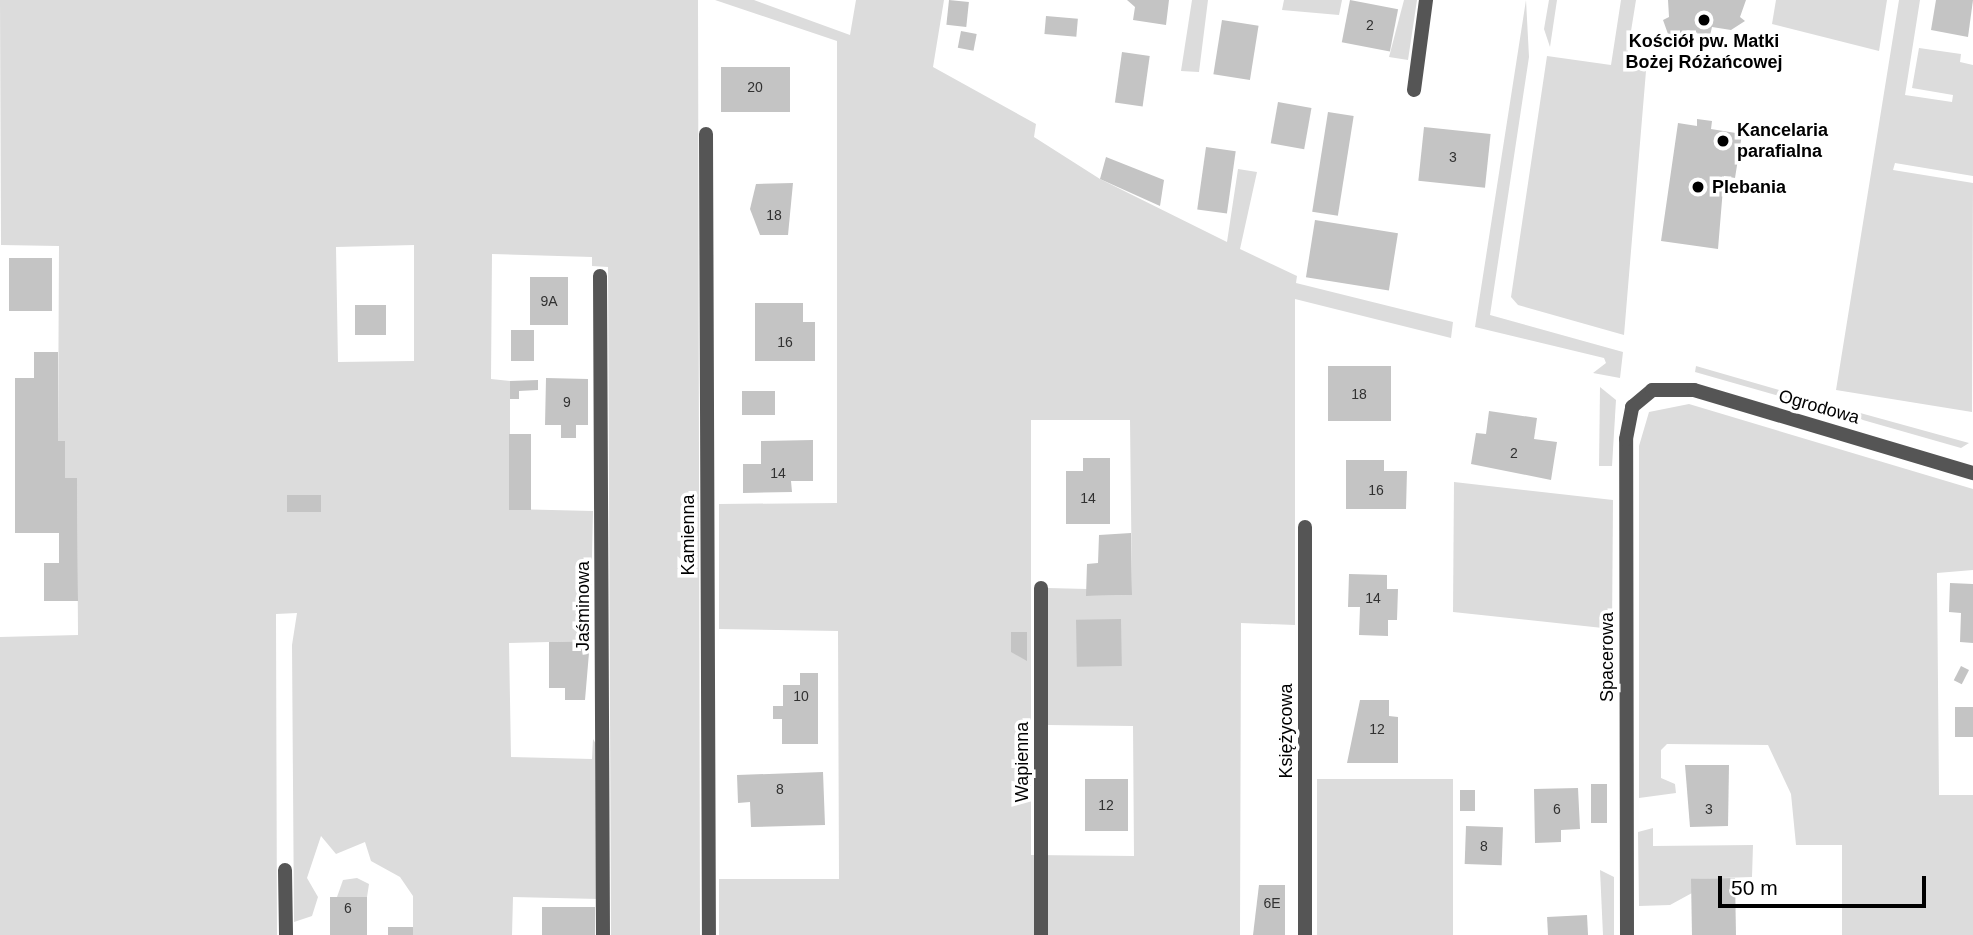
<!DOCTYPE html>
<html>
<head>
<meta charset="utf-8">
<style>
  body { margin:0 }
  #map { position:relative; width:1973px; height:935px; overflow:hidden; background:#fff; font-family:Arial,sans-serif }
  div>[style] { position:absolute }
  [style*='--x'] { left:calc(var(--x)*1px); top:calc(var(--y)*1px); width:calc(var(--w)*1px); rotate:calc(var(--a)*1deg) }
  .green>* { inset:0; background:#dcdcdc; transform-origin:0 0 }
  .building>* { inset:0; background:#c4c4c4; transform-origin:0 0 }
  .lane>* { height:14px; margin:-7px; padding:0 7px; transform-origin:7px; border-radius:7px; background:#555 }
  .street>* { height:14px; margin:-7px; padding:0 7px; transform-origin:7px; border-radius:7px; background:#555 }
  .dots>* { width:19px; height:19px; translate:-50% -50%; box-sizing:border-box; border:4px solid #fff; border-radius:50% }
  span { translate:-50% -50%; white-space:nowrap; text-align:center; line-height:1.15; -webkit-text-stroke:7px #fff; paint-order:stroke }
  .number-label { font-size:14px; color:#313131 }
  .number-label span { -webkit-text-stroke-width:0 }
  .poi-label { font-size:18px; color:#000; font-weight:700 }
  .left { translate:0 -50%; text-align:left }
  .street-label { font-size:18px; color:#000 }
  .scale { position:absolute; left:1718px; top:876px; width:208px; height:32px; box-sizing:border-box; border:4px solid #000; border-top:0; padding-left:9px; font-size:21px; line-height:24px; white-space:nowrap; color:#000; -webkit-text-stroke:5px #fff; paint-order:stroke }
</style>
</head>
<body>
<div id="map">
  <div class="green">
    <i style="clip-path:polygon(evenodd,0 0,698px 0,700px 935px,611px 935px,608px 267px,592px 266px,592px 257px,492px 254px,491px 379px,510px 381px,510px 509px,593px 511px,590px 641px,509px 643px,511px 757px,592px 759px,593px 739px,596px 744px,599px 899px,513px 897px,512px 935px,413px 935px,413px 896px,400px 877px,371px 861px,365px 842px,336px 854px,321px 836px,307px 878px,318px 897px,312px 916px,294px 922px,292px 645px,297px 613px,276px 614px,277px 935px,0 935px,0 637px,78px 635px,77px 478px,65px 478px,65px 441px,58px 441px,59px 246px,1px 245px,0 0,414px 245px,414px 361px,338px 362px,336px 247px,414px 245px)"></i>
    <i style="clip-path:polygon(evenodd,715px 0,754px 0,850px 35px,856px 0,944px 0,933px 67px,1036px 124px,1034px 137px,1100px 179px,1227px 242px,1238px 169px,1257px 172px,1240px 249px,1297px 276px,1296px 283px,1453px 322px,1451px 338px,1295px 299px,1295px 625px,1241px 623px,1240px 935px,719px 935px,719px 879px,839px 879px,838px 631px,719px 629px,719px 504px,837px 503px,837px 41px,715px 0,1031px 420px,1130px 420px,1132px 595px,1087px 596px,1087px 589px,1048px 588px,1047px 725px,1133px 726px,1134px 856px,1031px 855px,1031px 420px)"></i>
    <i style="clip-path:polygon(1192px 0,1208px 0,1199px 72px,1181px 71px)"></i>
    <i style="clip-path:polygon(1284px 0,1342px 0,1339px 15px,1282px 10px)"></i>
    <i style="clip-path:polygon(1404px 0,1417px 0,1408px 60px,1389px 57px)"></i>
    <i style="clip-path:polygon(1526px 0,1529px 57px,1490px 315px,1623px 352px,1620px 378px,1593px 373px,1606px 363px,1604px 358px,1475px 327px)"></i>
    <i style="clip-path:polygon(1549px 0,1557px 0,1550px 47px,1544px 29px)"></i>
    <i style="clip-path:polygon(1621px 0,1636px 0,1627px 56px,1647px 59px,1624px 335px,1518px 305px,1511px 297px,1547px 56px,1611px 65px)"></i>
    <i style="clip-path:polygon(1776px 0,1887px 0,1879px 51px,1772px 24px)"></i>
    <i style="clip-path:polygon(1899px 0,1920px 0,1905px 95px,1952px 102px,1953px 95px,1912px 88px,1919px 48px,1961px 54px,1960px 62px,1973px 65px,1973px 176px,1895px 163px,1893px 170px,1973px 183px,1972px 412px,1836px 390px)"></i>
    <i style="clip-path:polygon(1696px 366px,1824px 403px,1969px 443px,1961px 448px,1695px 372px)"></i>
    <i style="clip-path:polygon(1600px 387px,1616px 400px,1612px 466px,1599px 466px)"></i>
    <i style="clip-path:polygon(1689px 404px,1973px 489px,1973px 570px,1937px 573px,1939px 795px,1973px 795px,1973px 935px,1842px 935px,1842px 845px,1796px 845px,1791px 794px,1768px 745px,1667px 744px,1661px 750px,1661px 778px,1675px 784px,1676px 793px,1639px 798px,1639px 446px,1649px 412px)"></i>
    <i style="clip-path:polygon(1454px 482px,1613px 500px,1612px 629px,1453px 612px)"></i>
    <i style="left:1453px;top:779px;width:156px;height:136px;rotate:90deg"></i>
    <i style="clip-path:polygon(1653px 828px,1653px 846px,1753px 845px,1752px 877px,1692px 879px,1692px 893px,1670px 905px,1639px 906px,1638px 832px)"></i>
    <i style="clip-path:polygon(1600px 870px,1614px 877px,1614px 935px,1603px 935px)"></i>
    <i style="clip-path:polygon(357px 878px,369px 884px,367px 897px,337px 897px,343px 880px)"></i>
  </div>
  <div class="building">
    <i style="left:949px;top:0;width:20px;height:25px;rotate:6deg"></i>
    <i style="clip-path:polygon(1127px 0,1169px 0,1166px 25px,1133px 20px,1135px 7px)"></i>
    <i style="left:1350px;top:0;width:49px;height:43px;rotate:11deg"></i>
    <i style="clip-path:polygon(1668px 0,1746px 0,1740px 17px,1745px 21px,1731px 30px,1712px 27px,1709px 40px,1668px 34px,1663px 20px,1669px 17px)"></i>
    <i style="clip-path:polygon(1936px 0,1973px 0,1968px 37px,1931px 30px)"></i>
    <i style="left:1046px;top:16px;width:32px;height:18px;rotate:5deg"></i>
    <i style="left:1222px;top:20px;width:37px;height:55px;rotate:9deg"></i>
    <i style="left:961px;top:31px;width:16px;height:17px;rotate:11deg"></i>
    <i style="left:1122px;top:52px;width:28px;height:51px;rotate:8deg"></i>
    <i style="left:721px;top:67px;width:69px;height:45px"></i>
    <i style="left:1278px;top:102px;width:34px;height:42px;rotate:10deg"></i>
    <i style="left:1328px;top:112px;width:26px;height:101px;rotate:9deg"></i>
    <i style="clip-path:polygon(1697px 119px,1712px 121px,1711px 129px,1742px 134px,1735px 178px,1724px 176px,1718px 249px,1661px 241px,1678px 123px,1697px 126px)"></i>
    <i style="left:1424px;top:127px;width:67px;height:54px;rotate:6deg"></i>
    <i style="left:1206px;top:147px;width:30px;height:63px;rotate:8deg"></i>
    <i style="clip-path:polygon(1106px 157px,1164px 180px,1160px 206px,1100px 179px)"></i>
    <i style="clip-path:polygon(793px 183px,788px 235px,760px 235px,750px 209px,756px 184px)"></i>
    <i style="left:1315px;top:220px;width:84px;height:58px;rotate:9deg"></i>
    <i style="left:9px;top:258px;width:43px;height:53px"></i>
    <i style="left:530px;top:277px;width:38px;height:48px"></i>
    <i style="clip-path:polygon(755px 303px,803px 303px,803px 322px,815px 322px,815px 361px,755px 361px)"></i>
    <i style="left:355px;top:305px;width:31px;height:30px"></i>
    <i style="left:511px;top:330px;width:23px;height:31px"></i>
    <i style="clip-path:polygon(34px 352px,58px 352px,58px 441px,65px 441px,65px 478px,77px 478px,78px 601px,44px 601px,44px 563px,59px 563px,59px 533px,15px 533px,15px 378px,34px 378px)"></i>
    <i style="left:1328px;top:366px;width:63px;height:55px"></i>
    <i style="clip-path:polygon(546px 378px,588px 379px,588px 425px,576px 425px,576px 438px,561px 438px,561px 425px,545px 425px)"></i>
    <i style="clip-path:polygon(538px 380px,538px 390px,519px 391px,519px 399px,510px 399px,510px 381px)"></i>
    <i style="left:742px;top:391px;width:33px;height:24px"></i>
    <i style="clip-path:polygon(1489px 411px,1537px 418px,1534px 439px,1557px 442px,1551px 480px,1471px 464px,1476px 433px,1486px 434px)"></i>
    <i style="left:509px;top:434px;width:22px;height:76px"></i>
    <i style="clip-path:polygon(813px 440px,813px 481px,791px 481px,792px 492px,743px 493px,743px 464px,761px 464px,761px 441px)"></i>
    <i style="clip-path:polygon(1083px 458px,1110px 458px,1110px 524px,1066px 524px,1066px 471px,1083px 471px)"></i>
    <i style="clip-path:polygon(1346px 460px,1384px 460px,1384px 471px,1407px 471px,1406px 509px,1346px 509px)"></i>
    <i style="left:321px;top:495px;width:17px;height:34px;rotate:90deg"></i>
    <i style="clip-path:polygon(1131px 533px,1132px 595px,1086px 596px,1087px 564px,1098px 563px,1099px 535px)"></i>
    <i style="clip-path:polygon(1349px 574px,1387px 575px,1387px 589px,1398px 589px,1397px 620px,1388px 620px,1388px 636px,1359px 635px,1360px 607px,1348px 607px)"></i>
    <i style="clip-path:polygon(1950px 583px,1973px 584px,1973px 643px,1960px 642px,1961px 613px,1949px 612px)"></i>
    <i style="left:1121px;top:619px;width:47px;height:45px;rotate:89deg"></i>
    <i style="clip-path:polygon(1011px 632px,1027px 632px,1027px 661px,1011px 652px)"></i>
    <i style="clip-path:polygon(590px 641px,585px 700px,565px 700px,565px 688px,549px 688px,549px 642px)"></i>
    <i style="left:1961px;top:666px;width:9px;height:16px;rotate:27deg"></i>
    <i style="clip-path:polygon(800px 673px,818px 673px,818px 744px,782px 744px,782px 719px,773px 719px,773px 706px,783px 706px,783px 685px,800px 685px)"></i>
    <i style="clip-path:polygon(1360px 700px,1389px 700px,1389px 716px,1398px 717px,1398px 763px,1347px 763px)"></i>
    <i style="left:1973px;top:707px;width:30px;height:18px;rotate:90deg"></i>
    <i style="clip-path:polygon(1685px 765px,1729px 765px,1728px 826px,1690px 827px)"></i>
    <i style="clip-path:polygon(823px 772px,825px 825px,751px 827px,750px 802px,738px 803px,737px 775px)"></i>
    <i style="left:1128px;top:779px;width:52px;height:43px;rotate:90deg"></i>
    <i style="left:1591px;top:784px;width:16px;height:39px"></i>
    <i style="clip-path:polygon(1578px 788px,1580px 829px,1561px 830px,1561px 842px,1535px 843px,1534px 789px)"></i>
    <i style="left:1460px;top:790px;width:15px;height:21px"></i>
    <i style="left:1466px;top:826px;width:37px;height:38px;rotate:2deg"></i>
    <i style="left:1735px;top:878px;width:57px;height:44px;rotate:89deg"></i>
    <i style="clip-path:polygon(1259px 885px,1285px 885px,1285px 935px,1253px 935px)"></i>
    <i style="left:330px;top:897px;width:37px;height:38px"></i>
    <i style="left:595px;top:907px;width:28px;height:53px;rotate:90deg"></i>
    <i style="left:1587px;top:915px;width:20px;height:40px;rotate:87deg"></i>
    <i style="left:388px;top:927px;width:25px;height:8px"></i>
  </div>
  <div class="lane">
    <i style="--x:1414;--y:90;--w:91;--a:-82.4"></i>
  </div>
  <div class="street">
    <i style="--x:706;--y:134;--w:801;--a:89.79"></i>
    <i style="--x:600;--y:276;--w:659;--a:89.74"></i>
    <i style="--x:1305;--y:527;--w:408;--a:90"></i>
    <i style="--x:285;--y:870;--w:65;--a:89.1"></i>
    <i style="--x:1041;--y:935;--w:347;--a:-90"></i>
    <i style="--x:1627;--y:935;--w:496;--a:-90.1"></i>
    <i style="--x:1626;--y:439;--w:33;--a:-79"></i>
    <i style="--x:1632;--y:407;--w:26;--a:-40"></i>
    <i style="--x:1652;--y:390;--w:42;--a:0"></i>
    <i style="--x:1694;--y:390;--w:291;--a:16.6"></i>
  </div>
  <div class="dots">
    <i style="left:1704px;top:20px;background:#000"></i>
    <i style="left:1723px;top:141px;background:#000"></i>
    <i style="left:1698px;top:187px;background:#000"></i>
  </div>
  <div class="number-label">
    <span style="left:1370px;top:25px">2</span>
    <span style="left:755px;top:87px">20</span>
    <span style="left:1453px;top:157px">3</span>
    <span style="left:774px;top:215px">18</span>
    <span style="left:549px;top:301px">9A</span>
    <span style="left:785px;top:342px">16</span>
    <span style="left:1359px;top:394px">18</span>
    <span style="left:567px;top:402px">9</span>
    <span style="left:1514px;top:453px">2</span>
    <span style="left:778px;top:473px">14</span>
    <span style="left:1376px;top:490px">16</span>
    <span style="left:1088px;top:498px">14</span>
    <span style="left:1373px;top:598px">14</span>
    <span style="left:801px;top:696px">10</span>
    <span style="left:1377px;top:729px">12</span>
    <span style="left:780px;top:789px">8</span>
    <span style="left:1106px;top:805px">12</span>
    <span style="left:1557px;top:809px">6</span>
    <span style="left:1709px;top:809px">3</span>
    <span style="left:1484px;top:846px">8</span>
    <span style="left:1272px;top:903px">6E</span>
    <span style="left:348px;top:908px">6</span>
  </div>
  <div class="poi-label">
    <span style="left:1704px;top:52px">Kościół pw. Matki<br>Bożej Różańcowej</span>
    <span class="left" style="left:1737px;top:141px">Kancelaria<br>parafialna</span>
    <span class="left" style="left:1712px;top:187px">Plebania</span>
  </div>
  <div class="street-label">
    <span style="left:1819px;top:407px;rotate:16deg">Ogrodowa</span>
    <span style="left:688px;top:535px;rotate:-90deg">Kamienna</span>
    <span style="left:583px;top:606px;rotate:-90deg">Jaśminowa</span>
    <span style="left:1607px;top:657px;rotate:-90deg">Spacerowa</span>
    <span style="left:1286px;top:731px;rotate:-90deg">Księżycowa</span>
    <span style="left:1022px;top:762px;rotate:-90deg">Wapienna</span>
  </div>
  <div class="scale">50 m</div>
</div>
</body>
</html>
